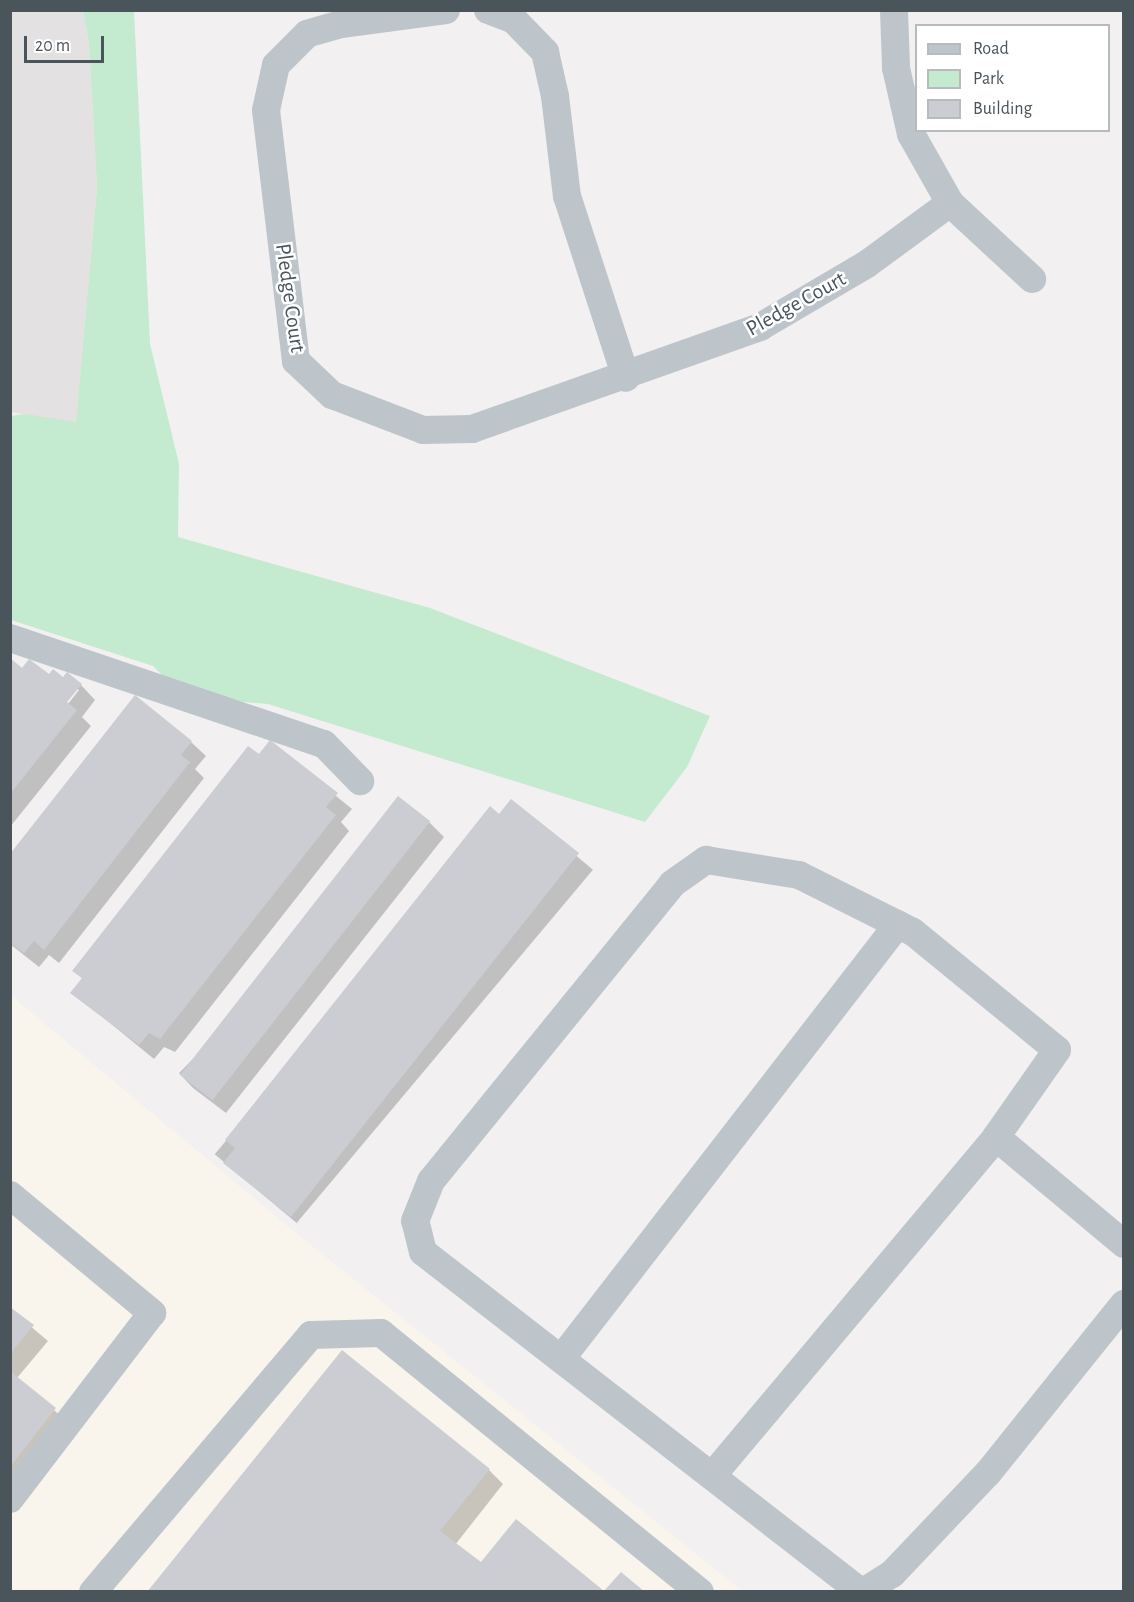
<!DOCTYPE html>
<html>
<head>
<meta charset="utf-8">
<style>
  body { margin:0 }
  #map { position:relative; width:1134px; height:1602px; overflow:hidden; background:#f2f0f0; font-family:"Alegreya Sans",sans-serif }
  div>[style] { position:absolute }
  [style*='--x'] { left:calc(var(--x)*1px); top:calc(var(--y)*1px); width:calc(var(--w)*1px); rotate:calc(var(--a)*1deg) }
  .commercial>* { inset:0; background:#faf5ec }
  .education>* { inset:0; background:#e3e1e1 }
  .green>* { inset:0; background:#c4ead0 }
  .shadow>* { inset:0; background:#0003; transform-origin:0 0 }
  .building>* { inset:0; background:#cbcdd2; transform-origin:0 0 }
  .minor>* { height:28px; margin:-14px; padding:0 14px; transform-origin:14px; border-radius:14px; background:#bdc5cb }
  span { translate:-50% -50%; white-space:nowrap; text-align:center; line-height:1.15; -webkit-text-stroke:5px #fff; paint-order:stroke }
  .street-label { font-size:22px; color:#4a545b }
  .frame { position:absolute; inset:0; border:12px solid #4a545b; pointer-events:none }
  .legend { position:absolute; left:915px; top:24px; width:195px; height:108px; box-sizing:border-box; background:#fff; border:2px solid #b7bbbd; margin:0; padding:8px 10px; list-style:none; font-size:18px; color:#4a545b }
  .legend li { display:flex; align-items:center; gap:12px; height:30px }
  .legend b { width:30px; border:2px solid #b7bbbd }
  .scale { position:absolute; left:24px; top:36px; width:80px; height:27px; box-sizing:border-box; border:3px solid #4a545b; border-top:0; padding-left:8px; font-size:18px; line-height:21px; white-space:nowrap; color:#4a545b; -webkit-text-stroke:4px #fff; paint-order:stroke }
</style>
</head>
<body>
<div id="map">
  <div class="commercial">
    <i style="clip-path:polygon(10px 995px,296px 1233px,742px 1591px,11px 1591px)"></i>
  </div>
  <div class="education">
    <i style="clip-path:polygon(10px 11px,83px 11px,89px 44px,97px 187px,76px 423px,11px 412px)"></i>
  </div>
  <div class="green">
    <i style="clip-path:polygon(83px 11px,134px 11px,150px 344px,179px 464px,178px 537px,430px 608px,710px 716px,687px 767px,645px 822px,268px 704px,209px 699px,171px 684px,153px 666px,11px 620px,10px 416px,25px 414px,76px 422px,97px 187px,89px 44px)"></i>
  </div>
  <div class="shadow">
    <i style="clip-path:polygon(evenodd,10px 660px,23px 670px,81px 685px,95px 700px,82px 717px,91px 726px,10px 827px,10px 660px,76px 688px,79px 690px,64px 709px,62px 707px,76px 688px)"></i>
    <i style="clip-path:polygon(191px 742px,206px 756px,195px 769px,204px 778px,59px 963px,49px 955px,39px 967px,10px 944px,10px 857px)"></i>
    <i style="clip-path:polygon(270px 742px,352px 809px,341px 822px,349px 831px,175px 1052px,164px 1047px,154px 1059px,72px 992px,83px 979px,74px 970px)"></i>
    <i style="left:511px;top:801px;width:107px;height:461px;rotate:40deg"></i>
    <i style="clip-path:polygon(429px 822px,444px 837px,226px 1113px,193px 1088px,179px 1073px)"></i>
    <i style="clip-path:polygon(10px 1309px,48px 1341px,17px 1378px,70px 1424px,10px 1500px)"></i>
    <i style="clip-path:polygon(489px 1470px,503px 1484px,455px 1545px,481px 1564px,149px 1592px)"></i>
  </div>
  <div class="building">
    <i style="clip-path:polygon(10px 658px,22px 668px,29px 659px,49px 674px,53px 669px,63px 677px,67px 672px,82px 684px,67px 702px,77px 710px,10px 794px)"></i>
    <i style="clip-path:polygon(135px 695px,192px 741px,181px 755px,190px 762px,44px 950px,34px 941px,24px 953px,10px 943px,10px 854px)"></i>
    <i style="clip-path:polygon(270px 740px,338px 793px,326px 807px,336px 815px,160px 1039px,149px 1033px,139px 1045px,70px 993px,82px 978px,72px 971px,248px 746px,259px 754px)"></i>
    <i style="left:398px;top:796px;width:41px;height:354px;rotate:38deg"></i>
    <i style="clip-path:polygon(511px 799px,579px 853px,291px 1217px,223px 1163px,235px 1148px,225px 1140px,490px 806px,499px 814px)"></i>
    <i style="clip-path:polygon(10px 1307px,34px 1325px,10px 1354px)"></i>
    <i style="clip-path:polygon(342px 1350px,490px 1469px,440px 1531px,481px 1562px,516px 1519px,604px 1591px,621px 1572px,645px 1592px,147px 1592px)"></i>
    <i style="clip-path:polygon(10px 1371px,56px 1408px,10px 1467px)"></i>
  </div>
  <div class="minor">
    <i style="--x:446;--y:10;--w:106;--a:172.4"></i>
    <i style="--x:341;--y:24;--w:35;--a:164"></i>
    <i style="--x:307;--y:34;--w:44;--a:135"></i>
    <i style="--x:276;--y:65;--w:46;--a:102.5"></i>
    <i style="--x:266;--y:110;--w:253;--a:83.2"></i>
    <i style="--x:296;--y:361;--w:50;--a:43.4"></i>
    <i style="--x:332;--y:395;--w:97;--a:21"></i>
    <i style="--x:423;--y:430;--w:49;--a:-1.2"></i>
    <i style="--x:472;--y:429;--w:306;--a:-19.5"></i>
    <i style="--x:760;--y:327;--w:124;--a:-30.5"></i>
    <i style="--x:867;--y:264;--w:103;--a:-36.3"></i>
    <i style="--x:488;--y:10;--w:28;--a:21"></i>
    <i style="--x:514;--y:20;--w:45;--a:45.9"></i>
    <i style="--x:545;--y:52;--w:45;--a:77.2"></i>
    <i style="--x:555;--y:96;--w:101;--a:83.2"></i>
    <i style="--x:567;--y:196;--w:191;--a:72"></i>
    <i style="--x:894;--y:10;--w:58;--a:88"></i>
    <i style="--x:896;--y:68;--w:68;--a:77.2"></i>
    <i style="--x:911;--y:134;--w:79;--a:60.5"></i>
    <i style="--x:950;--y:203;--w:112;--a:42.8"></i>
    <i style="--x:10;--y:638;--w:331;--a:18.7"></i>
    <i style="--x:324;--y:744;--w:52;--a:45.8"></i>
    <i style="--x:10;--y:1195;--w:185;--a:39.7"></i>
    <i style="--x:152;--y:1313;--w:234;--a:127.4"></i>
    <i style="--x:561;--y:1359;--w:550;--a:-52.23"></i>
    <i style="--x:712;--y:1476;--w:442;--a:-50"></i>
    <i style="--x:93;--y:1592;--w:337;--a:-49.7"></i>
    <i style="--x:311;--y:1335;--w:70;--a:-1.6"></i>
    <i style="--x:381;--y:1333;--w:411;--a:39.1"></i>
    <i style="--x:861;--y:1592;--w:554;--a:-142.18"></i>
    <i style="--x:423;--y:1252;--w:32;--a:-104"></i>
    <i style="--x:415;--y:1221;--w:43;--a:-68.2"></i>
    <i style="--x:431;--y:1181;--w:382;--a:-50.9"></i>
    <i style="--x:672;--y:884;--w:42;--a:-35.2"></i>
    <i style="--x:706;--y:860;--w:94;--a:9.2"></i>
    <i style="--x:799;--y:875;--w:127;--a:26.6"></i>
    <i style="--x:913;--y:932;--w:186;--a:39.3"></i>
    <i style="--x:1057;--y:1050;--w:106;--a:125"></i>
    <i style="--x:996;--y:1137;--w:167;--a:39.9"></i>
    <i style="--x:863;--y:1592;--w:34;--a:-32"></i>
    <i style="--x:892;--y:1574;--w:139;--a:-46.5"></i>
    <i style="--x:988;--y:1473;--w:217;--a:-51.2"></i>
  </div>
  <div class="street-label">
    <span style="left:290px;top:298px;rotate:82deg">Pledge Court</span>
    <span style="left:796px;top:304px;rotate:-29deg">Pledge Court</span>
  </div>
  <div class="frame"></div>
  <ul class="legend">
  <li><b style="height:8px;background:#bdc5cb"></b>Road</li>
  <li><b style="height:16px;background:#c4ead0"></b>Park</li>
  <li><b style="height:16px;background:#cbcdd2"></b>Building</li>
  </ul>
  <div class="scale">20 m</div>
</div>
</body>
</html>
